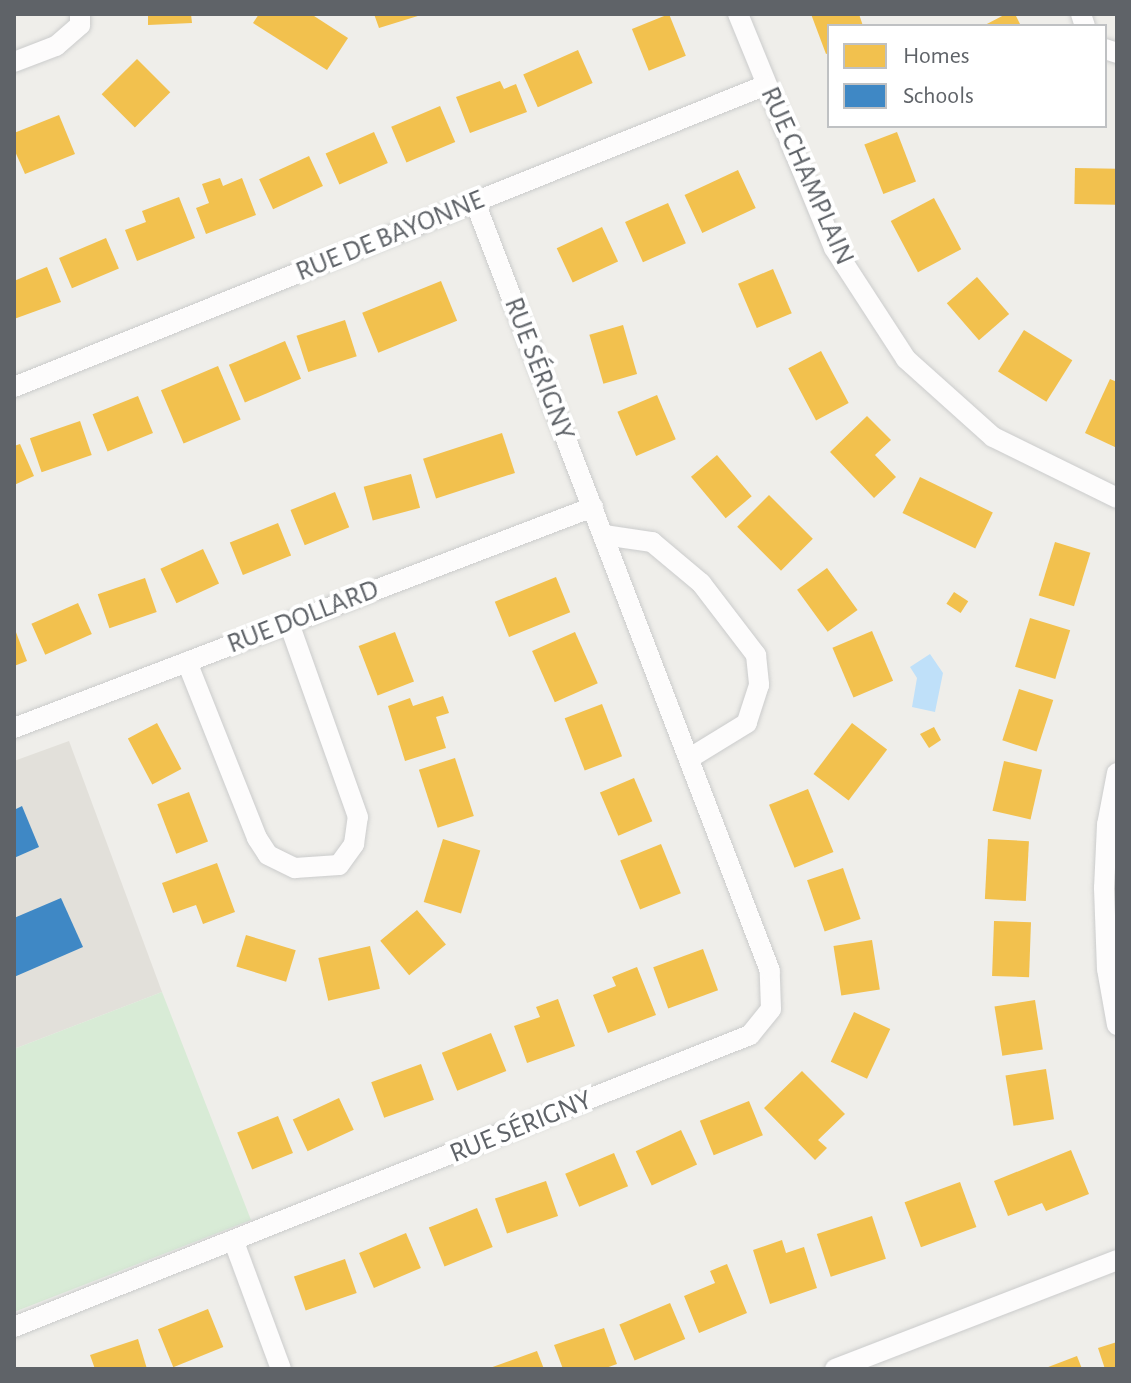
<!DOCTYPE html>
<html>
<head>
<meta charset="utf-8">
<style>
  body { margin:0 }
  #map { position:relative; width:1131px; height:1383px; overflow:hidden; background:#efeeea; font-family:"Alegreya Sans",sans-serif }
  div>[style] { position:absolute }
  [style*='--x'] { left:calc(var(--x)*1px); top:calc(var(--y)*1px); width:calc(var(--w)*1px); rotate:calc(var(--a)*1deg) }
  .education>* { inset:0; background:#e2e0da }
  .green>* { inset:0; background:#d8ebd6 }
  .water>* { inset:0; background:#bfe0f9 }
  .homes>* { inset:0; background:#f2c14e; transform-origin:0 0 }
  .schools>* { inset:0; background:#3f88c5 }
  .roads { filter:drop-shadow(0 0 2px #cbcccc) drop-shadow(0 0 2px #cbcccc) }
  .minor>* { height:20px; margin:-10px; padding:0 10px; transform-origin:10px; border-radius:10px; background:#fdfcfc }
  span { translate:-50% -50%; white-space:nowrap; text-align:center; line-height:1.15; -webkit-text-stroke:8px #fff; paint-order:stroke }
  .street-label { font-size:28px; color:#5f6368 }
  .frame { position:absolute; inset:0; border:16px solid #5f6368; pointer-events:none }
  .legend { position:absolute; left:827px; top:24px; width:280px; height:104px; box-sizing:border-box; background:#fff; border:2px solid #bfc1c3; margin:0; padding:10px 14px; list-style:none; font-size:24px; color:#5f6368 }
  .legend li { display:flex; align-items:center; gap:16px; height:40px }
  .legend b { width:40px; border:2px solid #bfc1c3 }
</style>
</head>
<body>
<div id="map">
  <div class="education">
    <i style="clip-path:polygon(69px 741px,162px 992px,14px 1049px,14px 761px)"></i>
  </div>
  <div class="green">
    <i style="clip-path:polygon(162px 992px,251px 1220px,14px 1312px,14px 1049px)"></i>
  </div>
  <div class="water">
    <i style="clip-path:polygon(930px 654px,943px 673px,935px 712px,912px 707px,917px 678px,910px 667px)"></i>
  </div>
  <div class="homes">
    <i style="clip-path:polygon(148px 14px,191px 14px,192px 23px,148px 25px)"></i>
    <i style="clip-path:polygon(259px 14px,311px 14px,348px 38px,327px 70px,253px 23px)"></i>
    <i style="clip-path:polygon(374px 14px,421px 14px,421px 15px,379px 28px)"></i>
    <i style="left:669px;top:14px;width:45px;height:40px;rotate:68deg"></i>
    <i style="clip-path:polygon(811px 14px,859px 14px,863px 26px,829px 26px,829px 53px,826px 54px)"></i>
    <i style="clip-path:polygon(1006px 14px,1015px 14px,1021px 26px,983px 26px)"></i>
    <i style="left:578px;top:50px;width:36px;height:60px;rotate:66deg"></i>
    <i style="left:137px;top:59px;width:47px;height:50px;rotate:45deg"></i>
    <i style="clip-path:polygon(500px 81px,504px 89px,516px 84px,527px 112px,470px 133px,456px 97px)"></i>
    <i style="left:440px;top:106px;width:39px;height:53px;rotate:67deg"></i>
    <i style="clip-path:polygon(59px 115px,75px 154px,25px 174px,14px 149px,14px 133px)"></i>
    <i style="left:374px;top:132px;width:34px;height:53px;rotate:66deg"></i>
    <i style="left:897px;top:132px;width:53px;height:35px;rotate:69deg"></i>
    <i style="left:309px;top:156px;width:33px;height:55px;rotate:65deg"></i>
    <i style="left:1075px;top:168px;width:42px;height:36px;rotate:1deg"></i>
    <i style="left:738px;top:170px;width:42px;height:59px;rotate:65deg"></i>
    <i style="clip-path:polygon(220px 178px,223px 186px,242px 178px,256px 215px,206px 234px,196px 208px,209px 203px,202px 184px)"></i>
    <i style="clip-path:polygon(179px 197px,195px 238px,137px 261px,125px 230px,146px 222px,142px 211px)"></i>
    <i style="left:934px;top:198px;width:58px;height:49px;rotate:62deg"></i>
    <i style="left:668px;top:203px;width:44px;height:47px;rotate:66deg"></i>
    <i style="left:602px;top:227px;width:38px;height:50px;rotate:65deg"></i>
    <i style="left:106px;top:238px;width:33px;height:51px;rotate:67deg"></i>
    <i style="clip-path:polygon(47px 267px,61px 302px,14px 319px,14px 281px)"></i>
    <i style="left:773px;top:269px;width:48px;height:38px;rotate:67deg"></i>
    <i style="left:977px;top:277px;width:49px;height:40px;rotate:49deg"></i>
    <i style="left:441px;top:281px;width:43px;height:85px;rotate:68deg"></i>
    <i style="left:345px;top:320px;width:38px;height:51px;rotate:72deg"></i>
    <i style="left:623px;top:325px;width:51px;height:35px;rotate:74deg"></i>
    <i style="left:1024px;top:330px;width:57px;height:49px;rotate:32deg"></i>
    <i style="left:285px;top:341px;width:41px;height:61px;rotate:67deg"></i>
    <i style="left:821px;top:351px;width:59px;height:37px;rotate:62deg"></i>
    <i style="left:218px;top:366px;width:58px;height:62px;rotate:67deg"></i>
    <i style="clip-path:polygon(1110px 379px,1117px 382px,1117px 448px,1085px 433px)"></i>
    <i style="left:657px;top:395px;width:48px;height:43px;rotate:67deg"></i>
    <i style="left:138px;top:396px;width:40px;height:49px;rotate:68deg"></i>
    <i style="clip-path:polygon(867px 416px,891px 440px,875px 455px,896px 477px,874px 498px,830px 452px)"></i>
    <i style="left:80px;top:421px;width:36px;height:53px;rotate:71deg"></i>
    <i style="left:502px;top:433px;width:42px;height:83px;rotate:72deg"></i>
    <i style="clip-path:polygon(20px 444px,34px 476px,14px 485px,14px 446px)"></i>
    <i style="left:717px;top:455px;width:54px;height:34px;rotate:50deg"></i>
    <i style="left:411px;top:474px;width:35px;height:49px;rotate:75deg"></i>
    <i style="left:920px;top:477px;width:81px;height:40px;rotate:26deg"></i>
    <i style="left:335px;top:492px;width:38px;height:48px;rotate:68deg"></i>
    <i style="left:769px;top:495px;width:62px;height:45px;rotate:45deg"></i>
    <i style="left:278px;top:523px;width:35px;height:52px;rotate:68deg"></i>
    <i style="left:1055px;top:542px;width:37px;height:56px;rotate:17deg"></i>
    <i style="left:203px;top:549px;width:38px;height:47px;rotate:65deg"></i>
    <i style="left:827px;top:568px;width:52px;height:37px;rotate:54deg"></i>
    <i style="left:556px;top:577px;width:38px;height:66px;rotate:68deg"></i>
    <i style="left:145px;top:578px;width:36px;height:50px;rotate:71deg"></i>
    <i style="left:954px;top:592px;width:17px;height:14px;rotate:33deg"></i>
    <i style="left:78px;top:603px;width:34px;height:51px;rotate:66deg"></i>
    <i style="left:1030px;top:618px;width:42px;height:51px;rotate:17deg"></i>
    <i style="clip-path:polygon(14px 627px,27px 661px,14px 666px)"></i>
    <i style="left:872px;top:631px;width:54px;height:43px;rotate:67deg"></i>
    <i style="left:395px;top:632px;width:53px;height:39px;rotate:69deg"></i>
    <i style="left:575px;top:632px;width:56px;height:47px;rotate:66deg"></i>
    <i style="left:1019px;top:689px;width:36px;height:54px;rotate:18deg"></i>
    <i style="clip-path:polygon(443px 696px,449px 713px,436px 717px,446px 748px,405px 761px,388px 706px,410px 698px,413px 706px)"></i>
    <i style="left:602px;top:704px;width:56px;height:40px;rotate:69deg"></i>
    <i style="left:157px;top:723px;width:52px;height:33px;rotate:62deg"></i>
    <i style="left:852px;top:723px;width:44px;height:64px;rotate:37deg"></i>
    <i style="clip-path:polygon(934px 727px,941px 740px,929px 748px,920px 734px)"></i>
    <i style="left:455px;top:758px;width:61px;height:38px;rotate:72deg"></i>
    <i style="left:1004px;top:761px;width:39px;height:51px;rotate:13deg"></i>
    <i style="left:634px;top:778px;width:47px;height:37px;rotate:67deg"></i>
    <i style="left:808px;top:789px;width:68px;height:42px;rotate:68deg"></i>
    <i style="left:189px;top:792px;width:53px;height:34px;rotate:69deg"></i>
    <i style="left:443px;top:839px;width:39px;height:66px;rotate:17deg"></i>
    <i style="left:988px;top:839px;width:41px;height:60px;rotate:3deg"></i>
    <i style="left:661px;top:844px;width:53px;height:44px;rotate:68deg"></i>
    <i style="clip-path:polygon(217px 863px,235px 912px,203px 924px,196px 905px,173px 913px,162px 883px)"></i>
    <i style="left:843px;top:868px;width:54px;height:38px;rotate:71deg"></i>
    <i style="left:417px;top:910px;width:45px;height:48px;rotate:50deg"></i>
    <i style="left:994px;top:921px;width:37px;height:55px;rotate:2deg"></i>
    <i style="left:246px;top:935px;width:52px;height:33px;rotate:17deg"></i>
    <i style="left:872px;top:940px;width:50px;height:39px;rotate:81deg"></i>
    <i style="left:370px;top:946px;width:44px;height:53px;rotate:77deg"></i>
    <i style="left:703px;top:949px;width:44px;height:53px;rotate:70deg"></i>
    <i style="clip-path:polygon(637px 967px,656px 1015px,608px 1033px,593px 995px,616px 986px,612px 977px)"></i>
    <i style="clip-path:polygon(558px 999px,575px 1046px,527px 1063px,514px 1026px,540px 1017px,536px 1007px)"></i>
    <i style="left:1035px;top:1000px;width:50px;height:41px;rotate:81deg"></i>
    <i style="left:854px;top:1012px;width:40px;height:55px;rotate:25deg"></i>
    <i style="left:491px;top:1033px;width:41px;height:53px;rotate:68deg"></i>
    <i style="left:421px;top:1064px;width:38px;height:53px;rotate:70deg"></i>
    <i style="left:1046px;top:1069px;width:51px;height:41px;rotate:81deg"></i>
    <i style="clip-path:polygon(802px 1071px,845px 1114px,818px 1140px,827px 1148px,815px 1160px,764px 1108px)"></i>
    <i style="left:339px;top:1098px;width:35px;height:51px;rotate:65deg"></i>
    <i style="left:749px;top:1101px;width:37px;height:53px;rotate:68deg"></i>
    <i style="left:278px;top:1116px;width:40px;height:44px;rotate:68deg"></i>
    <i style="left:681px;top:1130px;width:38px;height:50px;rotate:65deg"></i>
    <i style="clip-path:polygon(1071px 1150px,1089px 1194px,1046px 1211px,1042px 1203px,1008px 1216px,994px 1181px)"></i>
    <i style="left:614px;top:1153px;width:36px;height:53px;rotate:67deg"></i>
    <i style="left:546px;top:1181px;width:37px;height:54px;rotate:71deg"></i>
    <i style="left:960px;top:1182px;width:48px;height:59px;rotate:70deg"></i>
    <i style="left:477px;top:1208px;width:42px;height:52px;rotate:68deg"></i>
    <i style="left:872px;top:1216px;width:45px;height:58px;rotate:72deg"></i>
    <i style="left:406px;top:1233px;width:38px;height:51px;rotate:67deg"></i>
    <i style="clip-path:polygon(782px 1240px,786px 1253px,804px 1247px,817px 1288px,770px 1304px,753px 1250px)"></i>
    <i style="left:345px;top:1259px;width:36px;height:54px;rotate:71deg"></i>
    <i style="clip-path:polygon(727px 1264px,747px 1313px,699px 1333px,684px 1296px,715px 1283px,710px 1271px)"></i>
    <i style="left:670px;top:1303px;width:39px;height:55px;rotate:67deg"></i>
    <i style="left:208px;top:1309px;width:41px;height:54px;rotate:68deg"></i>
    <i style="clip-path:polygon(604px 1328px,617px 1364px,603px 1369px,563px 1369px,554px 1345px)"></i>
    <i style="clip-path:polygon(138px 1339px,147px 1369px,95px 1369px,90px 1355px)"></i>
    <i style="clip-path:polygon(1117px 1342px,1117px 1369px,1105px 1369px,1098px 1348px)"></i>
    <i style="clip-path:polygon(537px 1351px,544px 1369px,487px 1369px)"></i>
    <i style="clip-path:polygon(1077px 1356px,1082px 1369px,1043px 1369px)"></i>
  </div>
  <div class="schools">
    <i style="clip-path:polygon(22px 806px,39px 847px,14px 858px,14px 810px)"></i>
    <i style="clip-path:polygon(61px 898px,83px 947px,14px 977px,14px 918px)"></i>
  </div>
  <div class="roads">
    <div class="minor">
      <i style="--x:738;--y:14;--w:253;--a:67.7"></i>
      <i style="--x:834;--y:248;--w:132;--a:57"></i>
      <i style="--x:906;--y:359;--w:117;--a:41.9"></i>
      <i style="--x:993;--y:437;--w:138;--a:26.2"></i>
      <i style="--x:1081;--y:14;--w:13;--a:72"></i>
      <i style="--x:1105;--y:49;--w:13;--a:18"></i>
      <i style="--x:14;--y:62;--w:45;--a:-20.9"></i>
      <i style="--x:56;--y:46;--w:32;--a:-41"></i>
      <i style="--x:80;--y:25;--w:11;--a:-90"></i>
      <i style="--x:14;--y:387;--w:810;--a:-21.88"></i>
      <i style="--x:604;--y:535;--w:49;--a:8.3"></i>
      <i style="--x:652;--y:542;--w:64;--a:39.9"></i>
      <i style="--x:701;--y:583;--w:91;--a:52.6"></i>
      <i style="--x:756;--y:655;--w:30;--a:84"></i>
      <i style="--x:759;--y:685;--w:40;--a:108"></i>
      <i style="--x:747;--y:723;--w:67;--a:148.4"></i>
      <i style="--x:187;--y:662;--w:189;--a:68.3"></i>
      <i style="--x:257;--y:838;--w:20;--a:57"></i>
      <i style="--x:268;--y:855;--w:30;--a:26"></i>
      <i style="--x:295;--y:868;--w:44;--a:-3.9"></i>
      <i style="--x:339;--y:865;--w:26;--a:-54"></i>
      <i style="--x:354;--y:844;--w:27;--a:-82"></i>
      <i style="--x:358;--y:817;--w:206;--a:-109.6"></i>
      <i style="--x:14;--y:728;--w:620;--a:-20.89"></i>
      <i style="--x:1117;--y:773;--w:53;--a:100.9"></i>
      <i style="--x:1107;--y:825;--w:63;--a:92.7"></i>
      <i style="--x:1104;--y:888;--w:81;--a:87.9"></i>
      <i style="--x:1107;--y:969;--w:57;--a:79.9"></i>
      <i style="--x:234;--y:1242;--w:135;--a:69.7"></i>
      <i style="--x:14;--y:1327;--w:792;--a:-21.64"></i>
      <i style="--x:750;--y:1035;--w:33;--a:-51"></i>
      <i style="--x:771;--y:1009;--w:38;--a:-92"></i>
      <i style="--x:770;--y:971;--w:824;--a:-110.99"></i>
      <i style="--x:835;--y:1369;--w:302;--a:-21.1"></i>
    </div>
  </div>
  <div class="street-label">
    <span style="left:807px;top:176px;rotate:66deg">RUE CHAMPLAIN</span>
    <span style="left:390px;top:236px;rotate:-22deg">RUE DE BAYONNE</span>
    <span style="left:539px;top:369px;rotate:69deg">RUE SÉRIGNY</span>
    <span style="left:303px;top:617px;rotate:-21deg">RUE DOLLARD</span>
    <span style="left:521px;top:1127px;rotate:-22deg">RUE SÉRIGNY</span>
  </div>
  <div class="frame"></div>
  <ul class="legend">
  <li><b style="height:22px;background:#f2c14e"></b>Homes</li>
  <li><b style="height:22px;background:#3f88c5"></b>Schools</li>
  </ul>
</div>
</body>
</html>
